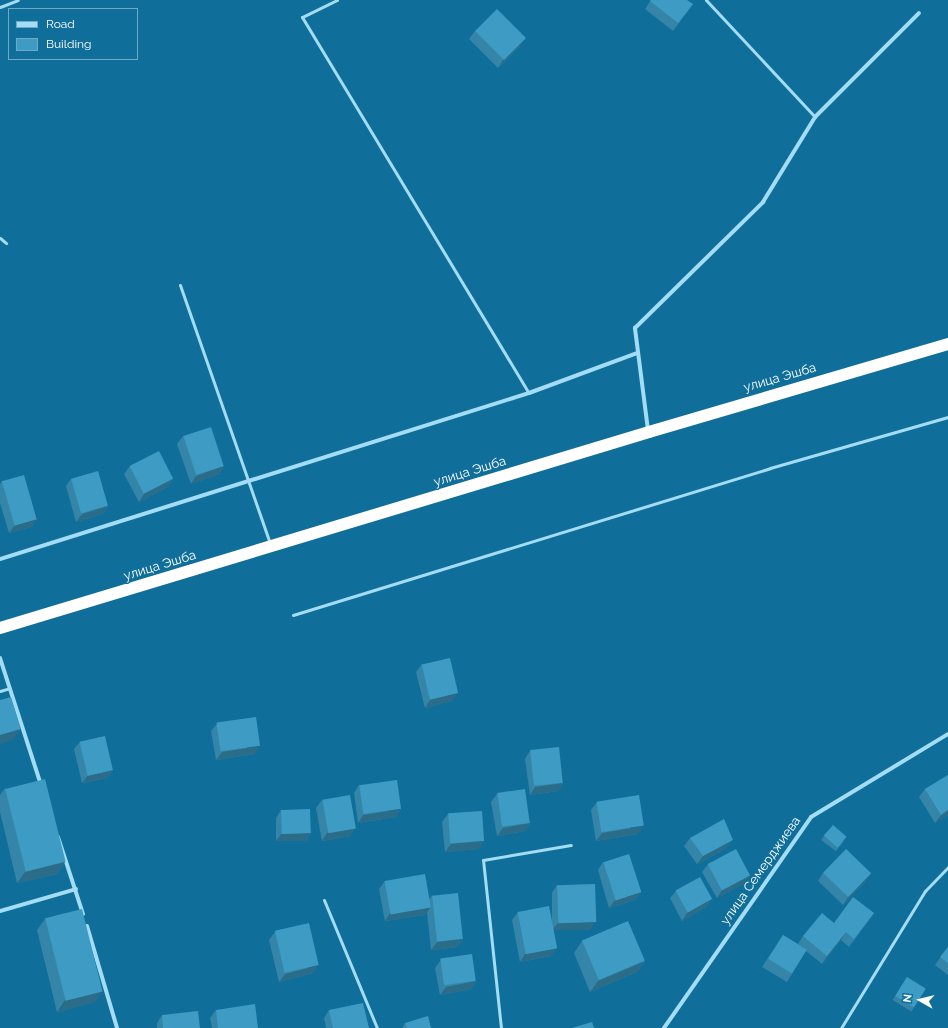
<!DOCTYPE html>
<html>
<head>
<meta charset="utf-8">
<style>
  body { margin:0 }
  #map { position:relative; width:948px; height:1028px; overflow:hidden; background:#106f9a; font-family:Raleway,sans-serif }
  div>[style] { position:absolute }
  [style*='--x'] { left:calc(var(--x)*1px); top:calc(var(--y)*1px); width:calc(var(--w)*1px); rotate:calc(var(--a)*1deg) }
  .lane>* { height:3px; margin:-1.5px; padding:0 1.5px; transform-origin:1.5px; border-radius:1.5px; background:#a3dcf5 }
  .street>* { height:4px; margin:-2px; padding:0 2px; transform-origin:2px; border-radius:2px; background:#a3dcf5 }
  .highway>* { height:12px; margin:-6px; padding:0 6px; transform-origin:6px; border-radius:6px; background:#fff }
  .wall>* { inset:0; background:#3585a9; transform-origin:0 0 }
  .shaded-wall>* { inset:0; background:#2b6c89 }
  .building>* { inset:0; background:#3e9bc4; transform-origin:0 0 }
  span { translate:-50% -50%; white-space:nowrap; text-align:center; line-height:1.15; -webkit-text-stroke:3px #106f9a; paint-order:stroke }
  .street-label { font-size:13px; color:#fff }
  .legend { position:absolute; left:8px; top:8px; width:130px; height:52px; box-sizing:border-box; background:#106f9a; border:1px solid #70a9c2; margin:0; padding:5px 7px; list-style:none; font-size:12px; color:#fff }
  .legend li { display:flex; align-items:center; gap:8px; height:20px }
  .legend b { width:20px; border:1px solid #70a9c2 }
  .north { position:absolute; left:900px; top:980px; width:40px; height:40px; -webkit-text-stroke:3px #106f9a; paint-order:stroke; rotate:278deg; font-size:11px; font-weight:700; line-height:16px; text-align:center; color:#fff }
  .north::after { content:''; display:block; margin:auto; width:14px; height:18px; background:#fff; clip-path:polygon(50% 0,100% 100%,50% 72%,0 100%) }
</style>
</head>
<body>
<div id="map">
  <div class="lane">
    <i style="--x:337;--y:0;--w:39;--a:154"></i>
    <i style="--x:302;--y:17;--w:439;--a:58.9"></i>
    <i style="--x:706;--y:0;--w:160;--a:47"></i>
    <i style="--x:0;--y:7;--w:19;--a:-21"></i>
    <i style="--x:0;--y:238;--w:8;--a:40"></i>
    <i style="--x:180;--y:285;--w:274;--a:70.8"></i>
    <i style="--x:293;--y:615;--w:499;--a:-17.1"></i>
    <i style="--x:770;--y:468;--w:185;--a:-16"></i>
    <i style="--x:0;--y:691;--w:10;--a:-17"></i>
    <i style="--x:324;--y:900;--w:139;--a:67.5"></i>
    <i style="--x:501;--y:1028;--w:169;--a:-96.1"></i>
    <i style="--x:483;--y:860;--w:89;--a:-9.7"></i>
    <i style="--x:841;--y:1028;--w:161;--a:-58.5"></i>
    <i style="--x:925;--y:891;--w:33;--a:-46"></i>
  </div>
  <div class="street">
    <i style="--x:648;--y:430;--w:103;--a:-97.3"></i>
    <i style="--x:635;--y:328;--w:180;--a:-44.5"></i>
    <i style="--x:763;--y:202;--w:100;--a:-58.5"></i>
    <i style="--x:815;--y:117;--w:147;--a:-45"></i>
    <i style="--x:0;--y:559;--w:554;--a:-17.42"></i>
    <i style="--x:529;--y:393;--w:115;--a:-20.3"></i>
    <i style="--x:0;--y:658;--w:133;--a:72.1"></i>
    <i style="--x:58;--y:837;--w:81;--a:72"></i>
    <i style="--x:0;--y:911;--w:79;--a:-16.1"></i>
    <i style="--x:87;--y:926;--w:106;--a:73.6"></i>
    <i style="--x:664;--y:1028;--w:257;--a:-55.1"></i>
    <i style="--x:811;--y:817;--w:160;--a:-31.2"></i>
  </div>
  <div class="highway">
    <i style="--x:0;--y:628;--w:678;--a:-16.8"></i>
    <i style="--x:649;--y:432;--w:312;--a:-16.4"></i>
  </div>
  <div class="wall">
    <i style="clip-path:polygon(651px 0,693px 4px,673px 31px,645px 9px)"></i>
    <i style="clip-path:polygon(475px 31px,520px 46px,498px 68px,469px 39px)"></i>
    <i style="clip-path:polygon(183px 436px,224px 466px,219px 474px,191px 484px,177px 444px)"></i>
    <i style="clip-path:polygon(130px 466px,173px 479px,168px 487px,139px 502px,124px 474px)"></i>
    <i style="clip-path:polygon(71px 479px,108px 506px,103px 514px,76px 522px,66px 486px)"></i>
    <i style="clip-path:polygon(2px 481px,37px 519px,31px 527px,9px 533px,0 503px,0 484px)"></i>
    <i style="clip-path:polygon(422px 664px,452px 701px,425px 708px,416px 672px)"></i>
    <i style="clip-path:polygon(217px 724px,255px 754px,216px 760px,211px 731px)"></i>
    <i style="clip-path:polygon(80px 742px,113px 770px,107px 778px,82px 783px,74px 749px)"></i>
    <i style="clip-path:polygon(530px 751px,563px 783px,558px 791px,530px 795px,525px 759px)"></i>
    <i style="clip-path:polygon(948px 775px,948px 815px,935px 823px,919px 797px,925px 789px)"></i>
    <i style="clip-path:polygon(359px 785px,396px 817px,358px 823px,354px 793px)"></i>
    <i style="clip-path:polygon(5px 788px,65px 862px,57px 874px,17px 883px,0 812px,0 795px)"></i>
    <i style="clip-path:polygon(497px 794px,530px 823px,525px 831px,497px 836px,491px 802px)"></i>
    <i style="clip-path:polygon(322px 800px,350px 836px,322px 841px,316px 808px)"></i>
    <i style="clip-path:polygon(597px 802px,638px 834px,596px 841px,591px 810px)"></i>
    <i style="clip-path:polygon(281px 810px,311px 833px,305px 841px,276px 841px,276px 818px)"></i>
    <i style="clip-path:polygon(448px 814px,479px 849px,445px 852px,442px 822px)"></i>
    <i style="clip-path:polygon(824px 836px,844px 841px,836px 851px,821px 840px)"></i>
    <i style="clip-path:polygon(690px 838px,727px 848px,697px 864px,684px 846px)"></i>
    <i style="clip-path:polygon(603px 862px,641px 892px,635px 900px,609px 908px,598px 870px)"></i>
    <i style="clip-path:polygon(708px 864px,745px 883px,717px 898px,702px 872px)"></i>
    <i style="clip-path:polygon(823px 873px,866px 881px,843px 905px,818px 881px)"></i>
    <i style="clip-path:polygon(385px 881px,430px 899px,432px 895px,463px 939px,457px 947px,431px 950px,427px 912px,425px 915px,385px 921px,379px 889px)"></i>
    <i style="clip-path:polygon(557px 885px,590px 930px,554px 930px,551px 956px,520px 962px,512px 920px,518px 912px,552px 923px,552px 893px)"></i>
    <i style="clip-path:polygon(676px 891px,712px 899px,706px 907px,682px 921px,670px 898px)"></i>
    <i style="clip-path:polygon(874px 913px,849px 947px,841px 940px,822px 964px,806px 951px,787px 982px,762px 967px,783px 935px,798px 944px,803px 936px,834px 923px)"></i>
    <i style="clip-path:polygon(45px 919px,95px 1002px,57px 1012px,37px 930px)"></i>
    <i style="clip-path:polygon(275px 932px,313px 973px,279px 982px,269px 940px)"></i>
    <i style="clip-path:polygon(582px 941px,645px 961px,637px 972px,590px 992px,574px 953px)"></i>
    <i style="clip-path:polygon(948px 947px,948px 975px,935px 965px)"></i>
    <i style="clip-path:polygon(441px 960px,476px 981px,471px 989px,440px 995px,435px 968px)"></i>
    <i style="left:907px;top:977px;width:22px;height:27px;rotate:32deg"></i>
    <i style="clip-path:polygon(216px 1010px,258px 1028px,212px 1028px,210px 1018px)"></i>
    <i style="clip-path:polygon(329px 1010px,369px 1028px,326px 1028px,324px 1018px)"></i>
    <i style="clip-path:polygon(162px 1015px,200px 1028px,157px 1028px,157px 1023px)"></i>
    <i style="clip-path:polygon(405px 1023px,431px 1028px,402px 1028px)"></i>
  </div>
  <div class="shaded-wall">
    <i style="clip-path:polygon(526px 38px,520px 46px,498px 68px,503px 60px)"></i>
    <i style="clip-path:polygon(224px 466px,219px 474px,191px 484px,196px 476px)"></i>
    <i style="clip-path:polygon(173px 479px,168px 487px,139px 502px,144px 494px)"></i>
    <i style="clip-path:polygon(108px 506px,103px 514px,76px 522px,82px 514px)"></i>
    <i style="clip-path:polygon(37px 519px,31px 527px,9px 533px,14px 526px)"></i>
    <i style="clip-path:polygon(458px 693px,452px 701px,425px 708px,430px 700px)"></i>
    <i style="clip-path:polygon(21px 729px,13px 740px,0 744px,0 735px)"></i>
    <i style="clip-path:polygon(260px 746px,255px 754px,216px 760px,222px 752px)"></i>
    <i style="clip-path:polygon(113px 770px,107px 778px,82px 783px,88px 775px)"></i>
    <i style="clip-path:polygon(563px 783px,558px 791px,530px 795px,535px 787px)"></i>
    <i style="clip-path:polygon(401px 809px,396px 817px,358px 823px,363px 815px)"></i>
    <i style="clip-path:polygon(948px 810px,948px 815px,935px 823px,941px 815px)"></i>
    <i style="clip-path:polygon(530px 823px,525px 831px,497px 836px,503px 828px)"></i>
    <i style="clip-path:polygon(644px 826px,638px 834px,596px 841px,602px 833px)"></i>
    <i style="clip-path:polygon(356px 828px,350px 836px,322px 841px,327px 833px)"></i>
    <i style="clip-path:polygon(311px 833px,305px 841px,276px 841px,281px 834px)"></i>
    <i style="clip-path:polygon(733px 840px,727px 848px,697px 864px,703px 856px)"></i>
    <i style="clip-path:polygon(484px 841px,479px 849px,445px 852px,451px 844px)"></i>
    <i style="clip-path:polygon(65px 862px,57px 874px,17px 883px,25px 872px)"></i>
    <i style="clip-path:polygon(871px 873px,866px 881px,843px 905px,848px 897px)"></i>
    <i style="clip-path:polygon(750px 875px,745px 883px,717px 898px,722px 890px)"></i>
    <i style="clip-path:polygon(641px 892px,635px 900px,609px 908px,615px 900px)"></i>
    <i style="clip-path:polygon(712px 899px,706px 907px,682px 921px,687px 913px)"></i>
    <i style="clip-path:polygon(431px 907px,425px 915px,385px 921px,390px 913px)"></i>
    <i style="clip-path:polygon(596px 922px,590px 930px,552px 930px,558px 923px)"></i>
    <i style="clip-path:polygon(846px 932px,841px 940px,822px 964px,827px 956px)"></i>
    <i style="clip-path:polygon(463px 939px,457px 947px,431px 950px,437px 942px)"></i>
    <i style="clip-path:polygon(557px 948px,551px 956px,520px 962px,525px 954px)"></i>
    <i style="clip-path:polygon(645px 961px,637px 972px,590px 992px,598px 981px)"></i>
    <i style="clip-path:polygon(319px 965px,313px 973px,279px 982px,285px 974px)"></i>
    <i style="clip-path:polygon(476px 981px,471px 989px,440px 995px,446px 987px)"></i>
    <i style="clip-path:polygon(103px 991px,95px 1002px,57px 1012px,65px 1000px)"></i>
  </div>
  <div class="building">
    <i style="clip-path:polygon(651px 0,687px 0,693px 4px,678px 23px,650px 1px)"></i>
    <i style="left:497px;top:9px;width:41px;height:31px;rotate:45deg"></i>
    <i style="left:211px;top:427px;width:41px;height:29px;rotate:72deg"></i>
    <i style="left:159px;top:451px;width:31px;height:33px;rotate:63deg"></i>
    <i style="left:98px;top:471px;width:36px;height:28px;rotate:74deg"></i>
    <i style="left:24px;top:475px;width:46px;height:23px;rotate:74deg"></i>
    <i style="left:450px;top:658px;width:36px;height:29px;rotate:77deg"></i>
    <i style="clip-path:polygon(11px 697px,21px 729px,0 735px,0 700px)"></i>
    <i style="left:256px;top:717px;width:29px;height:40px;rotate:82deg"></i>
    <i style="left:105px;top:736px;width:35px;height:26px;rotate:77deg"></i>
    <i style="left:559px;top:747px;width:36px;height:29px;rotate:84deg"></i>
    <i style="clip-path:polygon(948px 775px,948px 810px,941px 815px,925px 789px)"></i>
    <i style="left:45px;top:779px;width:85px;height:41px;rotate:76deg"></i>
    <i style="left:397px;top:780px;width:29px;height:38px;rotate:82deg"></i>
    <i style="left:525px;top:789px;width:34px;height:28px;rotate:82deg"></i>
    <i style="left:350px;top:795px;width:34px;height:28px;rotate:80deg"></i>
    <i style="left:639px;top:795px;width:31px;height:43px;rotate:81deg"></i>
    <i style="left:310px;top:809px;width:24px;height:29px;rotate:88deg"></i>
    <i style="left:482px;top:811px;width:30px;height:34px;rotate:86deg"></i>
    <i style="clip-path:polygon(724px 819px,733px 840px,703px 856px,690px 838px)"></i>
    <i style="left:833px;top:825px;width:18px;height:14px;rotate:41deg"></i>
    <i style="left:736px;top:849px;width:30px;height:32px;rotate:62deg"></i>
    <i style="left:846px;top:849px;width:35px;height:33px;rotate:44deg"></i>
    <i style="left:629px;top:854px;width:40px;height:27px;rotate:72deg"></i>
    <i style="left:425px;top:874px;width:34px;height:41px;rotate:80deg"></i>
    <i style="left:700px;top:877px;width:25px;height:28px;rotate:61deg"></i>
    <i style="left:595px;top:884px;width:38px;height:38px;rotate:88deg"></i>
    <i style="left:458px;top:893px;width:46px;height:26px;rotate:84deg"></i>
    <i style="clip-path:polygon(853px 897px,874px 913px,854px 939px,846px 932px,827px 956px,803px 936px,822px 913px,834px 923px)"></i>
    <i style="left:549px;top:906px;width:43px;height:32px;rotate:79deg"></i>
    <i style="left:82px;top:909px;width:85px;height:38px;rotate:76deg"></i>
    <i style="left:628px;top:921px;width:43px;height:50px;rotate:67deg"></i>
    <i style="left:309px;top:923px;width:43px;height:35px;rotate:77deg"></i>
    <i style="left:783px;top:935px;width:28px;height:28px;rotate:32deg"></i>
    <i style="clip-path:polygon(948px 947px,948px 963px,940px 957px)"></i>
    <i style="left:472px;top:954px;width:27px;height:32px;rotate:82deg"></i>
    <i style="left:907px;top:977px;width:22px;height:22px;rotate:32deg"></i>
    <i style="clip-path:polygon(363px 1003px,369px 1028px,333px 1028px,329px 1010px)"></i>
    <i style="clip-path:polygon(255px 1004px,258px 1028px,218px 1028px,216px 1010px)"></i>
    <i style="clip-path:polygon(198px 1011px,200px 1028px,163px 1028px,162px 1015px)"></i>
    <i style="clip-path:polygon(428px 1016px,431px 1028px,407px 1028px,405px 1023px)"></i>
    <i style="clip-path:polygon(592px 1022px,594px 1028px,572px 1028px)"></i>
  </div>
  <div class="street-label">
    <span style="left:780px;top:378px;rotate:-16deg">улица Эшба</span>
    <span style="left:470px;top:472px;rotate:-17deg">улица Эшба</span>
    <span style="left:160px;top:566px;rotate:-17deg">улица Эшба</span>
    <span style="left:761px;top:871px;rotate:-55deg">улица Семерджиева</span>
  </div>
  <ul class="legend">
  <li><b style="height:5px;background:#a3dcf5"></b>Road</li>
  <li><b style="height:11px;background:#3e9bc4"></b>Building</li>
  </ul>
  <div class="north">N</div>
</div>
</body>
</html>
